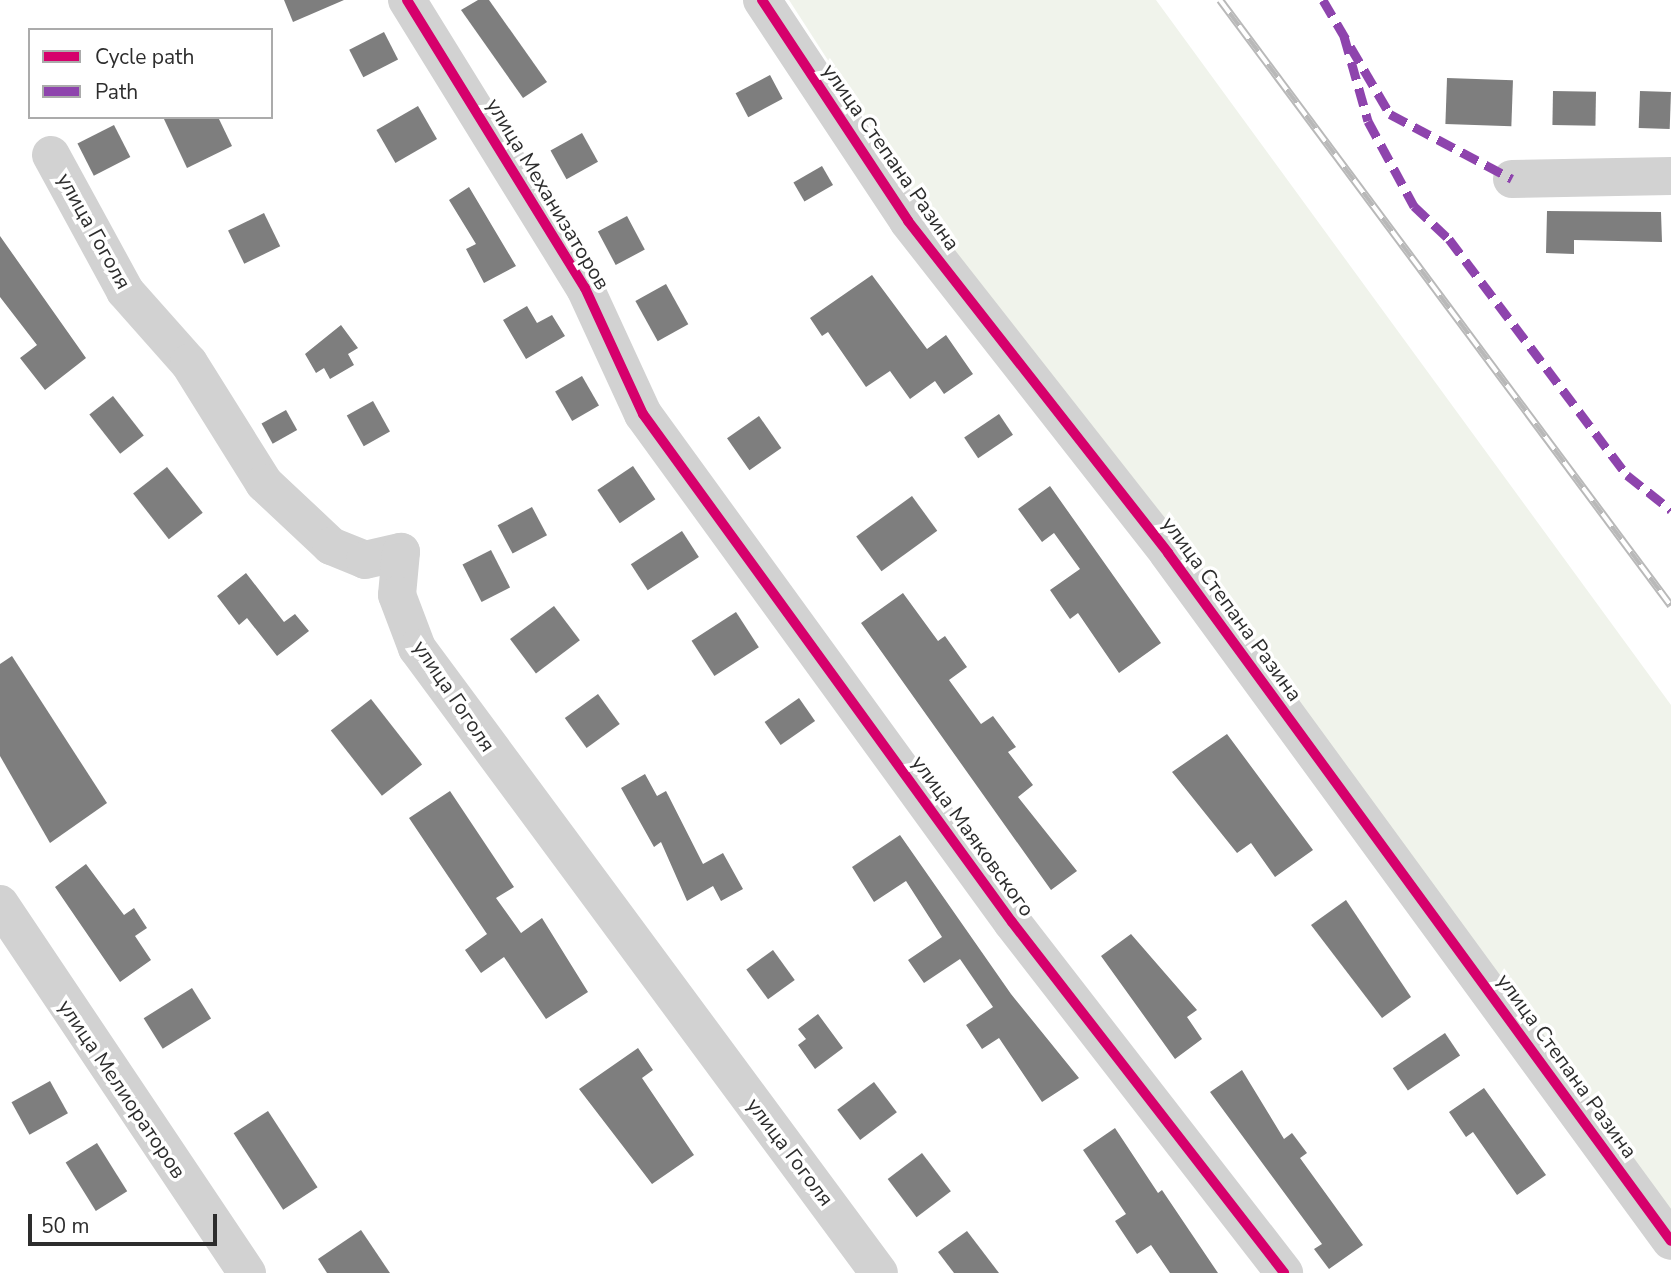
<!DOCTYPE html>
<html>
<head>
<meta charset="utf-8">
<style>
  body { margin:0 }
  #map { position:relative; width:1671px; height:1273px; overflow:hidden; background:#fff; font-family:"Nunito Sans",sans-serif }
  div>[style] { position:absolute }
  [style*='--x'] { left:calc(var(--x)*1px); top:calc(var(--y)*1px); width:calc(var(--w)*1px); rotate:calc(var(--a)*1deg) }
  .green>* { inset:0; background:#f0f3eb }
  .building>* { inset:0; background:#7e7e7e; transform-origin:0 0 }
  .minor>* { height:38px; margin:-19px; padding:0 19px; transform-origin:19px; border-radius:19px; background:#d2d2d2 }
  .rail>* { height:8px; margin-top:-4px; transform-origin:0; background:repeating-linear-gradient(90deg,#fff 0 16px,#b9b9b9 0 32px); box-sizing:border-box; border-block:2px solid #b9b9b9 }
  .quiet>* { height:9px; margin-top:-4.5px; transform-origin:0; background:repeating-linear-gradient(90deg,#8e44ad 0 18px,transparent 0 27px) }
  .cycleway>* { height:10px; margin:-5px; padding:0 5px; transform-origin:5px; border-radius:5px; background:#d6006c }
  span { translate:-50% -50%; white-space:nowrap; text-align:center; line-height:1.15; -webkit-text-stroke:7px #fff; paint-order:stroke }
  .street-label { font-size:21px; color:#2d2d2d }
  .legend { position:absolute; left:28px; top:28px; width:245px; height:91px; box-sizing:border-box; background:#fff; border:2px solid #ababab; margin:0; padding:9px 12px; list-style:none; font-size:21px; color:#2d2d2d }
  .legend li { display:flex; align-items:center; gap:14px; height:35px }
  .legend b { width:35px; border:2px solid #ababab }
  .scale { position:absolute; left:28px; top:1214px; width:189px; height:32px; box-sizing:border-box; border:4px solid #2d2d2d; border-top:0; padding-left:9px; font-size:21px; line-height:24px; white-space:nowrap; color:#2d2d2d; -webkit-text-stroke:5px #fff; paint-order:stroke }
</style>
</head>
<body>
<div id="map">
  <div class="green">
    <i style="clip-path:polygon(789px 0,1156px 0,1671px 705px,1671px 1220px,933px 223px)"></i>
  </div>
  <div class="building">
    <i style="clip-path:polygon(284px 0,344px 0,293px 22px)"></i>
    <i style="clip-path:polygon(478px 0,489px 0,547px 82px,523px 98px,461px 10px)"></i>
    <i style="left:384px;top:32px;width:31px;height:39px;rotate:63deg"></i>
    <i style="left:770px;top:75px;width:27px;height:39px;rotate:62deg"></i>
    <i style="left:1447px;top:78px;width:66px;height:46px;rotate:2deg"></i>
    <i style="left:1553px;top:91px;width:43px;height:34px;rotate:1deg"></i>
    <i style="left:1640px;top:91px;width:31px;height:37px;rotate:2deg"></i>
    <i style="left:418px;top:106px;width:38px;height:48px;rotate:60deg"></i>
    <i style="clip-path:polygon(163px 117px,218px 117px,232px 146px,187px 168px)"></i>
    <i style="left:114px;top:125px;width:36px;height:41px;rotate:63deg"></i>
    <i style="left:582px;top:133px;width:33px;height:36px;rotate:61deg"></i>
    <i style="left:822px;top:166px;width:22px;height:33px;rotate:60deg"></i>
    <i style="clip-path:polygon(469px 187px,516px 266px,484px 283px,466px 249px,476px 244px,449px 200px)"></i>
    <i style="clip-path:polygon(1547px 211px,1661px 212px,1662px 242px,1574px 240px,1574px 254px,1546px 253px)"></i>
    <i style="left:264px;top:213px;width:37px;height:40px;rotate:64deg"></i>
    <i style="left:627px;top:216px;width:38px;height:33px;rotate:62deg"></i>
    <i style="clip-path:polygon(0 236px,86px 358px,45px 390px,20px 358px,37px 345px,0 297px)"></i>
    <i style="clip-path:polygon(872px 275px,927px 349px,946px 335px,973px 374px,944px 394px,935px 381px,910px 399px,890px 371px,866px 387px,828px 332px,822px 336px,810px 318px)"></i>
    <i style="left:666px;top:284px;width:46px;height:35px;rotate:61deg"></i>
    <i style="clip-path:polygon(527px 306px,537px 323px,552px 315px,565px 336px,526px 359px,503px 320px)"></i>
    <i style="clip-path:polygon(341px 325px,358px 348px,348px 354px,354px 365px,330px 379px,324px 368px,316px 373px,305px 354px)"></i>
    <i style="left:582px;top:376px;width:34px;height:31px;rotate:60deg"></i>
    <i style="left:113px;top:396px;width:50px;height:30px;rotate:52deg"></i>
    <i style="left:373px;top:401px;width:35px;height:30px;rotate:61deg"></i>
    <i style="left:286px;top:410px;width:23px;height:28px;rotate:61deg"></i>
    <i style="left:999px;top:414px;width:25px;height:42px;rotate:56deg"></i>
    <i style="left:759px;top:416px;width:39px;height:39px;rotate:55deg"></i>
    <i style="left:633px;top:466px;width:40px;height:43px;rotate:56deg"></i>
    <i style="left:167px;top:467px;width:58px;height:43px;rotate:52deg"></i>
    <i style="clip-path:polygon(1050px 486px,1161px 643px,1119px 673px,1078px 613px,1070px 619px,1050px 590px,1080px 569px,1054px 533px,1042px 542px,1018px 509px)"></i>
    <i style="left:912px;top:496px;width:43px;height:69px;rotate:54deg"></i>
    <i style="left:532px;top:507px;width:32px;height:39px;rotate:62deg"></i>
    <i style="left:682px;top:531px;width:31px;height:61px;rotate:57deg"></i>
    <i style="left:491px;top:550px;width:42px;height:32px;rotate:63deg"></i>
    <i style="clip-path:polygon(246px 573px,284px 622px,295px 614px,309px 631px,277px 656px,247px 618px,239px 625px,217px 596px)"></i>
    <i style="clip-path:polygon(903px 593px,938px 641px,945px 636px,967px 667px,949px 680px,981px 724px,993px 716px,1016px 747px,1008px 752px,1033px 785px,1018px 797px,1077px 871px,1051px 890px,861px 623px)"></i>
    <i style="left:554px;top:606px;width:43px;height:55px;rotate:53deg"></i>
    <i style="left:736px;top:612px;width:42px;height:53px;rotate:57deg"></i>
    <i style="clip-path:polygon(12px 656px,107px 803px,50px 843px,0 756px,0 664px)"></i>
    <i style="left:598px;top:694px;width:37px;height:41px;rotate:54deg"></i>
    <i style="left:799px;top:698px;width:28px;height:42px;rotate:55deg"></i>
    <i style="left:371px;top:699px;width:83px;height:51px;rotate:52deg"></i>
    <i style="clip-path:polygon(1227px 734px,1313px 850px,1275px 877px,1251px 843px,1237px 853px,1172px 772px)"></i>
    <i style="clip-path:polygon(645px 774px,657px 796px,666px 791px,703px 864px,723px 853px,743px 889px,721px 901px,713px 886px,687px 901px,661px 842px,654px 847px,621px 788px)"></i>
    <i style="clip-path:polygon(450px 791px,514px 887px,496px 898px,521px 933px,542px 918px,588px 992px,546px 1019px,504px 957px,481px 973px,465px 950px,487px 934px,409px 818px)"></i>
    <i style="clip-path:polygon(900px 835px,1011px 994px,1079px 1078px,1042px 1102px,999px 1038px,982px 1049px,966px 1025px,993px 1007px,960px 959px,924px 983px,908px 960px,942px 937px,906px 881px,874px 902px,852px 867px)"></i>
    <i style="clip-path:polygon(86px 864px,124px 915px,134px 908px,147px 928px,135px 936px,151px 960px,120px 982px,55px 887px)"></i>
    <i style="clip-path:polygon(1346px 900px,1411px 997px,1382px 1018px,1311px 925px)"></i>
    <i style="clip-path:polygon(1131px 934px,1197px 1010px,1187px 1017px,1202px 1039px,1175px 1059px,1101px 956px)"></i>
    <i style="left:773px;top:950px;width:37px;height:33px;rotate:54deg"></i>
    <i style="left:192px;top:988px;width:36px;height:57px;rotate:58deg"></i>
    <i style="clip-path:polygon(818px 1014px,843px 1048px,815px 1069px,798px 1045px,806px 1039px,798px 1029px)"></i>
    <i style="left:1445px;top:1033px;width:27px;height:63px;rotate:56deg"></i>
    <i style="clip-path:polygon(638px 1048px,653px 1070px,642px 1078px,694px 1155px,652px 1184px,579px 1089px)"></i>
    <i style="clip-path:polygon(1242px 1070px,1284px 1139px,1292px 1133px,1307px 1153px,1300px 1158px,1363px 1245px,1329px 1269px,1314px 1249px,1322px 1244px,1210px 1092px)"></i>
    <i style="left:50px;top:1081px;width:37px;height:44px;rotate:61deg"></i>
    <i style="left:874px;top:1082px;width:38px;height:46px;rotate:53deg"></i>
    <i style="clip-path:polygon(1484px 1088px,1546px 1175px,1517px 1195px,1473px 1132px,1466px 1137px,1449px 1112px)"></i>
    <i style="left:268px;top:1111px;width:91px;height:41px;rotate:57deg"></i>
    <i style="clip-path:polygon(1115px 1128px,1158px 1193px,1162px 1190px,1218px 1273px,1170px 1273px,1151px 1245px,1137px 1254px,1115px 1221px,1126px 1214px,1083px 1150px)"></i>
    <i style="left:97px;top:1143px;width:57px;height:37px;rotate:58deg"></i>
    <i style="left:922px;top:1153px;width:48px;height:43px;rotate:53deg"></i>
    <i style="clip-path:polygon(361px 1230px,390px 1273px,327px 1273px,318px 1259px)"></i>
    <i style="clip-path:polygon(967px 1231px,999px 1273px,954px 1273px,938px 1252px)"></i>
  </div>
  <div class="minor">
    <i style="--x:407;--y:0;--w:339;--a:58.3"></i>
    <i style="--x:585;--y:288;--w:139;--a:65.3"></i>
    <i style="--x:643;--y:414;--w:628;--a:54.01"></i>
    <i style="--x:1012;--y:922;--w:444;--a:52.2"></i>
    <i style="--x:762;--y:0;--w:265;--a:56.5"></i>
    <i style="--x:908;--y:221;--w:422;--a:51.9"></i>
    <i style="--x:1168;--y:553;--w:852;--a:53.83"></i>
    <i style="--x:51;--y:155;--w:155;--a:61.4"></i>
    <i style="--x:125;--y:291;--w:96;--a:48.4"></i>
    <i style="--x:189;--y:363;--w:142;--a:58"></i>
    <i style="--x:264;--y:483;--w:92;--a:43.2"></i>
    <i style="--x:331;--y:546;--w:37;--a:22"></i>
    <i style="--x:365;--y:560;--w:37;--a:-13"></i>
    <i style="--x:401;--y:552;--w:43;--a:95.3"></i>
    <i style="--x:397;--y:595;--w:57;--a:69.3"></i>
    <i style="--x:417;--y:648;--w:777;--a:53.53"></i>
    <i style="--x:1512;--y:179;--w:159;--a:-1.1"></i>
    <i style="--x:0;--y:904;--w:444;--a:56.2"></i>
  </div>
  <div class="rail">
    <i style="--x:1220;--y:0;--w:755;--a:53.34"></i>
  </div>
  <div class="quiet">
    <i style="--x:1323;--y:0;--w:132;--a:59.6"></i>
    <i style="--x:1390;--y:114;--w:138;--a:28"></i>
    <i style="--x:1344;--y:36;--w:88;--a:74.2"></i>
    <i style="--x:1368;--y:121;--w:97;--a:61.6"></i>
    <i style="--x:1414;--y:206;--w:48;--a:43.3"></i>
    <i style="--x:1449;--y:239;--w:296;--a:53"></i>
    <i style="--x:1627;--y:475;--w:56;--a:38.5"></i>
  </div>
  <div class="cycleway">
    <i style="--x:407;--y:0;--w:339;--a:58.3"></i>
    <i style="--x:585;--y:288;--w:139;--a:65.3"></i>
    <i style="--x:643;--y:414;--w:628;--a:54.01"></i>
    <i style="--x:1012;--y:922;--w:444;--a:52.2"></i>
    <i style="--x:762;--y:0;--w:265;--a:56.5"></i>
    <i style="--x:908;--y:221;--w:422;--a:51.9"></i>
    <i style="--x:1168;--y:553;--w:852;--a:53.83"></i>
  </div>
  <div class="street-label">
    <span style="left:891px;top:157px;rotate:55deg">улица Степана Разина</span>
    <span style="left:548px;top:194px;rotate:59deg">улица Механизаторов</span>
    <span style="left:94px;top:231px;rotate:61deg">улица Гоголя</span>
    <span style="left:1232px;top:609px;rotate:54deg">улица Степана Разина</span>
    <span style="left:454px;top:696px;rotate:56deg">улица Гоголя</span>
    <span style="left:973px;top:836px;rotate:54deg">улица Маяковского</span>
    <span style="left:1567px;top:1066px;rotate:54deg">улица Степана Разина</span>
    <span style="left:122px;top:1089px;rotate:56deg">улица Мелиораторов</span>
    <span style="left:790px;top:1152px;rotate:53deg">улица Гоголя</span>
  </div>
  <ul class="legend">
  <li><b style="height:9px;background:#d6006c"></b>Cycle path</li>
  <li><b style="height:9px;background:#8e44ad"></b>Path</li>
  </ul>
  <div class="scale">50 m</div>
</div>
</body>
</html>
